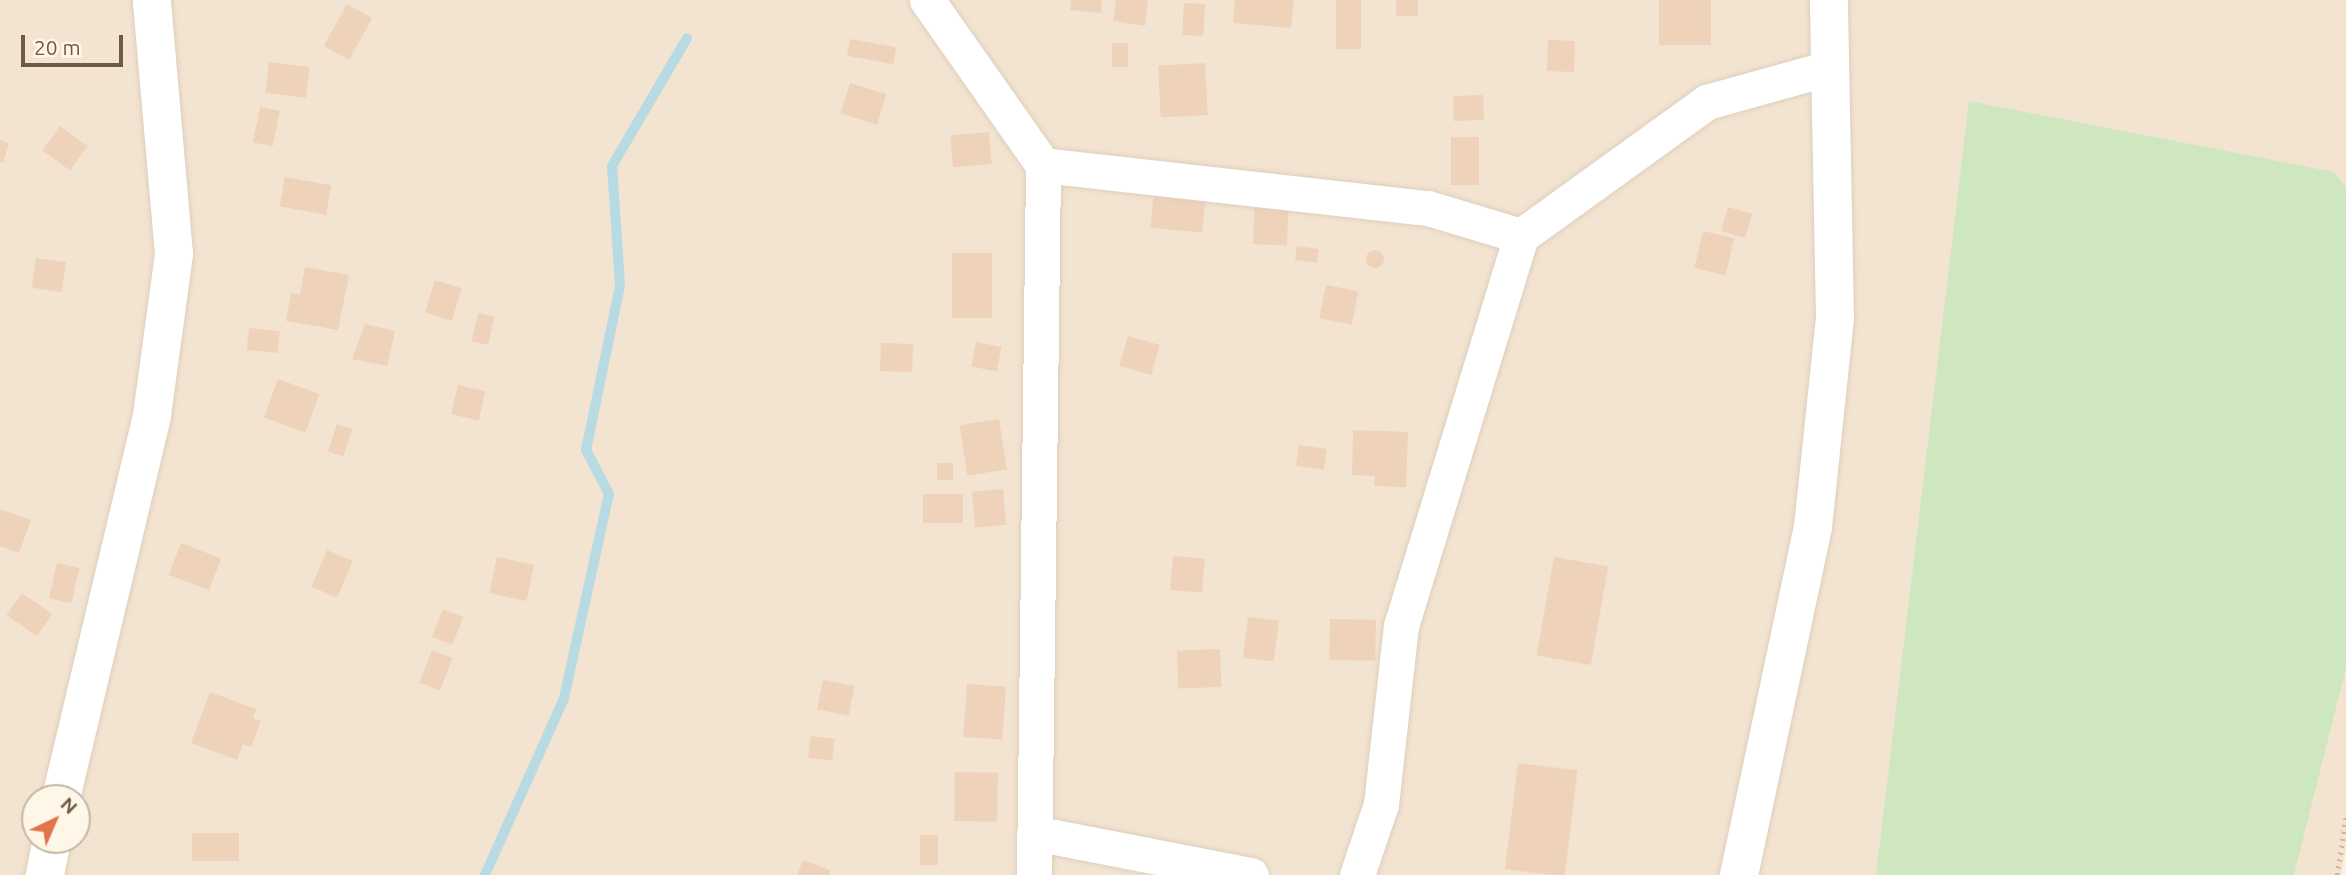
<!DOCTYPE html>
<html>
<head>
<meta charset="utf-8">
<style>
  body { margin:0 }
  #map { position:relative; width:2346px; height:875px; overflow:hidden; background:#fbf2e1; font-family:Ubuntu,sans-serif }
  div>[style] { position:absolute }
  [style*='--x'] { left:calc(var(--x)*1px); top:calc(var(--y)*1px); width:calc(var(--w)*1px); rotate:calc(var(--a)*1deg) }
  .residential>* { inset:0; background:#f2e4d0 }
  .green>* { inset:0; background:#cee7c0 }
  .stream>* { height:10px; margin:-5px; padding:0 5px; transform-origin:5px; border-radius:5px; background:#b7dae3 }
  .building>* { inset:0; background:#efd2ba; transform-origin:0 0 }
  .round { border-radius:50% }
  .path>* { height:4.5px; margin-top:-2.25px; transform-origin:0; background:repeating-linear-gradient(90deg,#d3b59d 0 2px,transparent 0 7px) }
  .roads { filter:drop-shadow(0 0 2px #decebd) drop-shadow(0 0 2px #decebd) }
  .minor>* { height:35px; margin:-17.5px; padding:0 17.5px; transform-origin:17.5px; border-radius:17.5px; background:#fff }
  .tertiary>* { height:38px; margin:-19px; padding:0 19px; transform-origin:19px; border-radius:19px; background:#fff }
  .secondary>* { height:38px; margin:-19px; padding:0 19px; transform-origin:19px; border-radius:19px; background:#fff }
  span { translate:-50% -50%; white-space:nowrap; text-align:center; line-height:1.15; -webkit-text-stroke:5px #fef6e6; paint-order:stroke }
  .north { position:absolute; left:21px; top:784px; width:70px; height:70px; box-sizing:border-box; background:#fef6e6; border:2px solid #c5b7a7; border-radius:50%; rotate:44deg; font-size:19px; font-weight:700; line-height:28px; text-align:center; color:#705949 }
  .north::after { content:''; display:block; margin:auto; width:24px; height:32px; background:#e0744b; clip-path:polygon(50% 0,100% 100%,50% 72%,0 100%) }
  .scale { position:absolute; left:21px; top:35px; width:102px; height:32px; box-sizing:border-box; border:4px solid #705949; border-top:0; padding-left:9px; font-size:21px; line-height:24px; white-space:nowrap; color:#705949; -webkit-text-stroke:5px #fef6e6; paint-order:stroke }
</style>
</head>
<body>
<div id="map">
  <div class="residential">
    <i style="clip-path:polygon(evenodd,0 0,2346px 0,2346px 849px,2341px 875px,0 875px,0 0,35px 798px,77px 798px,77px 840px,35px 840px,35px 798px)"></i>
  </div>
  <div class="green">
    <i style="clip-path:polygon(1969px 101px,2334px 172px,2346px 187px,2346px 668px,2294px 875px,1876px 875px)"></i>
  </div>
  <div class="stream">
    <i style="--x:485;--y:875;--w:194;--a:-65.9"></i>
    <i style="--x:564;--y:698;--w:209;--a:-77.6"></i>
    <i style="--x:609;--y:494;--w:50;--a:-117.6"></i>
    <i style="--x:586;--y:450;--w:167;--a:-78.3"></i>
    <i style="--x:620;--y:286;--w:120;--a:-93.8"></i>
    <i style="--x:612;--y:166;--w:148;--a:-59.6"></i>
  </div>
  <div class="building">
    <i style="clip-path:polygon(1071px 0,1102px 0,1101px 13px,1070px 10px)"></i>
    <i style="clip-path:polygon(1116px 0,1148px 0,1145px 26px,1113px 21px)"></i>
    <i style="clip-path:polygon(1235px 0,1294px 0,1291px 28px,1233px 23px)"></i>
    <i style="left:1336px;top:0;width:25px;height:49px"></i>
    <i style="left:1396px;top:0;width:22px;height:16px"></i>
    <i style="left:1659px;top:0;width:52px;height:45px"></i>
    <i style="left:1184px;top:3px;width:21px;height:32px;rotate:3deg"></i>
    <i style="left:347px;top:4px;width:29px;height:48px;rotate:29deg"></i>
    <i style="left:850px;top:39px;width:47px;height:17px;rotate:10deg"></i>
    <i style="left:1548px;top:40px;width:27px;height:31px;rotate:2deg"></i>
    <i style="left:1112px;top:43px;width:16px;height:24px"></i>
    <i style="left:269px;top:62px;width:41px;height:31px;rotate:7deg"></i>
    <i style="left:1205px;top:63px;width:52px;height:47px;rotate:87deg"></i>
    <i style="left:850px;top:83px;width:38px;height:32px;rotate:17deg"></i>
    <i style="left:1483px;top:95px;width:25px;height:30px;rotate:88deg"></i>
    <i style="left:260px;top:107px;width:20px;height:36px;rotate:11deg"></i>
    <i style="left:60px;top:126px;width:34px;height:30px;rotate:36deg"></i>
    <i style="left:989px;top:132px;width:32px;height:39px;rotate:85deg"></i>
    <i style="left:1451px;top:137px;width:28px;height:48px"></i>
    <i style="clip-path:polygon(0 140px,9px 143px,3px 163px,0 162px)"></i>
    <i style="left:285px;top:177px;width:47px;height:30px;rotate:10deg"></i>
    <i style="left:1154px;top:189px;width:52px;height:39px;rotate:5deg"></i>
    <i style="left:1255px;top:201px;width:34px;height:43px;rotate:3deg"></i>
    <i style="left:1728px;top:207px;width:25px;height:25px;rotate:16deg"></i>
    <i style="left:1703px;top:231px;width:32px;height:38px;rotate:13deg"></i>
    <i style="left:1297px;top:246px;width:22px;height:14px;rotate:8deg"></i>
    <i class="round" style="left:1366px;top:250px;width:18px;height:18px"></i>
    <i style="left:952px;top:253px;width:40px;height:65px"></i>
    <i style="left:36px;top:258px;width:30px;height:30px;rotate:8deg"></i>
    <i style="clip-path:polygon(305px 267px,349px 275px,338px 330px,286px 321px,291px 293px,300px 294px)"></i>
    <i style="left:435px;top:280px;width:28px;height:34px;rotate:17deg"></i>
    <i style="left:1326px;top:285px;width:33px;height:34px;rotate:11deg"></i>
    <i style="left:478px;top:313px;width:17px;height:29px;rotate:13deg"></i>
    <i style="clip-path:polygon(365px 324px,395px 331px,387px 366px,352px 359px)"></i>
    <i style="left:249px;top:328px;width:31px;height:22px;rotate:6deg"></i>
    <i style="left:1128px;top:336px;width:33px;height:31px;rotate:16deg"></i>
    <i style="left:976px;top:342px;width:26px;height:25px;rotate:11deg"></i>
    <i style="left:881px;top:343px;width:32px;height:28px;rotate:2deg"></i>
    <i style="left:278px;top:379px;width:44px;height:41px;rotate:20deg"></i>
    <i style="left:458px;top:385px;width:28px;height:30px;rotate:13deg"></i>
    <i style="left:999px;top:419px;width:51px;height:40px;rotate:81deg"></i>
    <i style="left:337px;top:424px;width:16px;height:29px;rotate:18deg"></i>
    <i style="clip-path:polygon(1353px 430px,1408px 432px,1406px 487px,1374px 486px,1375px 476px,1352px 475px)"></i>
    <i style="left:1299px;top:445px;width:28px;height:21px;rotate:8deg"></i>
    <i style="left:937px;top:463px;width:16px;height:17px"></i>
    <i style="left:1003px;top:489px;width:36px;height:31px;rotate:85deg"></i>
    <i style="left:923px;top:494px;width:40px;height:29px"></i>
    <i style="clip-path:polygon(0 509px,31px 520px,19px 553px,0 546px)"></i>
    <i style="left:181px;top:543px;width:43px;height:34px;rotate:21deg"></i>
    <i style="left:327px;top:550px;width:28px;height:40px;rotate:23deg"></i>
    <i style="left:1173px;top:556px;width:32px;height:34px;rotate:5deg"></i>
    <i style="left:497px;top:557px;width:38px;height:37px;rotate:12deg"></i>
    <i style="left:1554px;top:557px;width:55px;height:100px;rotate:10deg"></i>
    <i style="left:57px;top:563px;width:23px;height:36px;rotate:13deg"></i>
    <i style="left:22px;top:593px;width:37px;height:27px;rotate:35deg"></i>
    <i style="left:443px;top:609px;width:22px;height:30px;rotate:22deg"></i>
    <i style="left:1248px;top:617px;width:31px;height:41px;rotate:7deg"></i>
    <i style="left:1330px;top:619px;width:46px;height:41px;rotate:1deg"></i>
    <i style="left:1220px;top:649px;width:38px;height:43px;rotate:88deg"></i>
    <i style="left:432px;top:650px;width:22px;height:35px;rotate:21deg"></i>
    <i style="left:823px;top:680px;width:32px;height:30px;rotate:11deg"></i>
    <i style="left:967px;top:684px;width:39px;height:53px;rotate:4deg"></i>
    <i style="clip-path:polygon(210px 692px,256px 709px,253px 718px,261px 721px,251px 747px,243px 744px,237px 760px,191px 743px)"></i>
    <i style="left:811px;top:736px;width:24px;height:22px;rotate:7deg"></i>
    <i style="left:1518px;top:763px;width:60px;height:107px;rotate:7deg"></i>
    <i style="left:955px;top:772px;width:43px;height:49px;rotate:1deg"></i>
    <i style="left:192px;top:833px;width:47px;height:28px"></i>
    <i style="left:920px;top:835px;width:18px;height:30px"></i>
    <i style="clip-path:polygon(803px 860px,830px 870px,829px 875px,797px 875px)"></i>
  </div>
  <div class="path">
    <i style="--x:2337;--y:875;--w:60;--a:-81.3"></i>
  </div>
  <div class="roads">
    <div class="minor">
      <i style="--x:927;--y:0;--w:202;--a:54.9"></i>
      <i style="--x:1043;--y:165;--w:387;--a:6.4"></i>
      <i style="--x:1428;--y:208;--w:97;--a:16.8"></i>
      <i style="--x:1034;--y:833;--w:221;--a:11"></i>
      <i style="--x:1034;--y:875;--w:710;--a:-89.27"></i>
      <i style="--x:1357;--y:875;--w:75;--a:-71.3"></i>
      <i style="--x:1381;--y:804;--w:179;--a:-83.6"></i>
      <i style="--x:1401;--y:626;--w:408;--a:-72.9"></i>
      <i style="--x:1521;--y:236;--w:229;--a:-35.8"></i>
      <i style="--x:1707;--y:102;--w:127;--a:-15.6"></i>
    </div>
    <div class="tertiary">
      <i style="--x:61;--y:798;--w:394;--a:-76.6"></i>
      <i style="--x:152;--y:415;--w:162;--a:-82.2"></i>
      <i style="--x:174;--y:254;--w:255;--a:-95"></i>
      <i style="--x:45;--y:875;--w:36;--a:-79"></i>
    </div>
    <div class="secondary">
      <i style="--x:1739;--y:875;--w:356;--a:-78"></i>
      <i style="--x:1813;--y:527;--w:209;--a:-84"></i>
      <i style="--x:1835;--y:319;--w:319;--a:-91.1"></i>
    </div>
  </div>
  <div class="north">N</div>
  <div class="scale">20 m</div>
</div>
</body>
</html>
